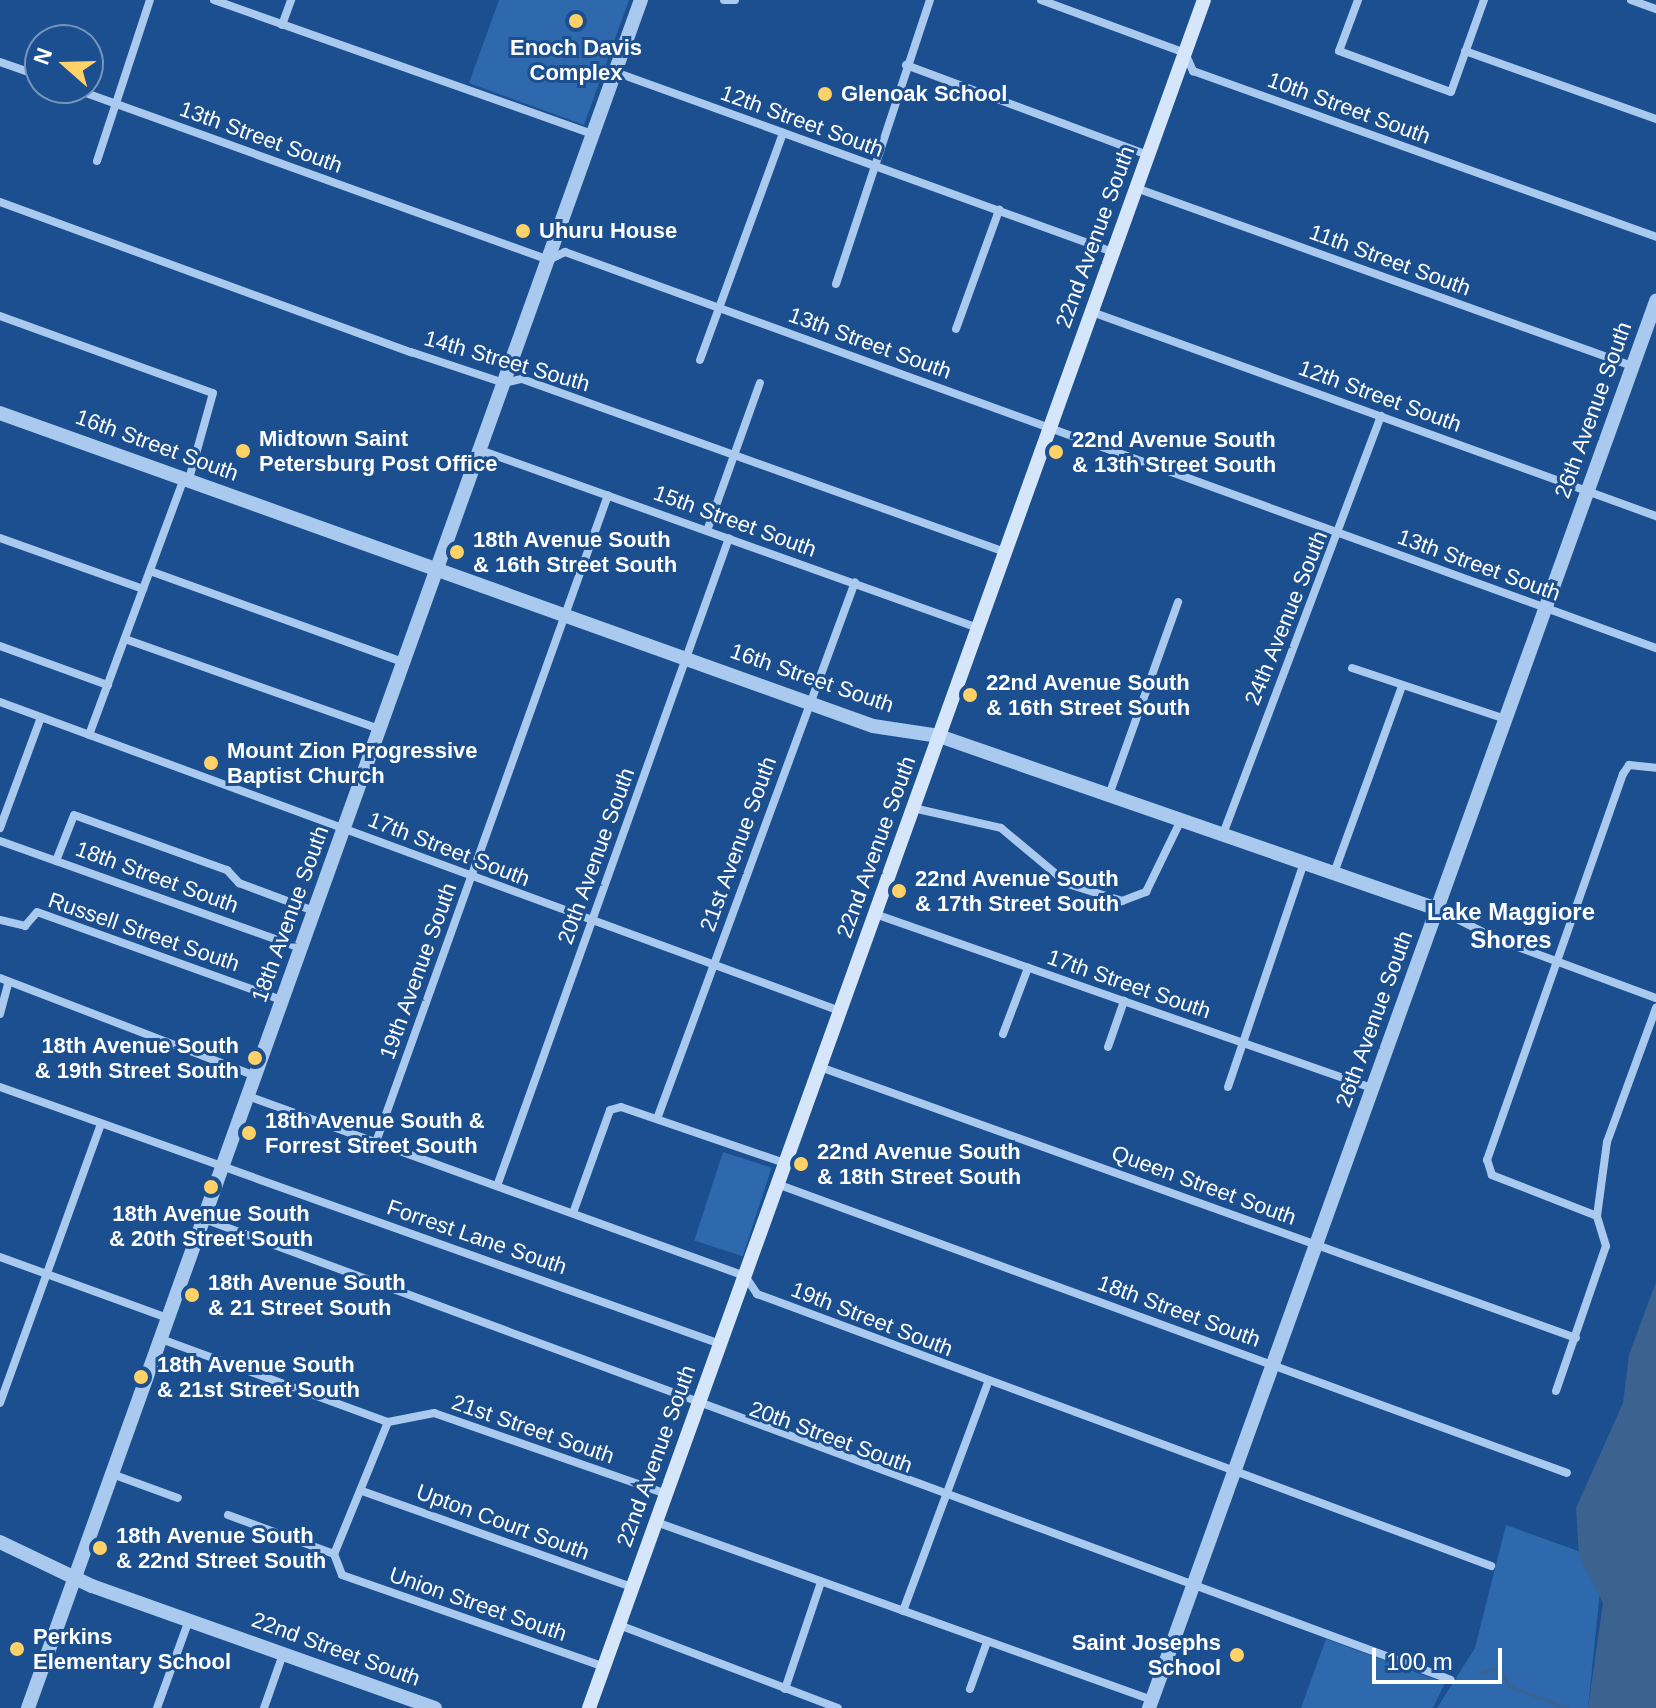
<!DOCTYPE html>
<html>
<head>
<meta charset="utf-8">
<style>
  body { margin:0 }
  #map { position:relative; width:1656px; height:1708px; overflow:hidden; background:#1b4f8f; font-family:Arial,sans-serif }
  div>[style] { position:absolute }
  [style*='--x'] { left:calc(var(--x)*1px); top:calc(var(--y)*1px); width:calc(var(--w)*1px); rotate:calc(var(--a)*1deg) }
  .green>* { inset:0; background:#2e69ad; transform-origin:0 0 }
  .water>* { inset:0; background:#3c6290 }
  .stream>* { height:3px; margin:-1.5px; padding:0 1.5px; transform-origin:1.5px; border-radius:1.5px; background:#3c6290 }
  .minor>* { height:8px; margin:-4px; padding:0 4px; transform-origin:4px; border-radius:4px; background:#a9c9ee }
  .tertiary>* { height:14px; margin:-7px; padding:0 7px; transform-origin:7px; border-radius:7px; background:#a9c9ee }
  .secondary>* { height:14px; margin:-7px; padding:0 7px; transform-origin:7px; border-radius:7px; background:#d6e6fa }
  .dots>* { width:22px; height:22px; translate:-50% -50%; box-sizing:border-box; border:4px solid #1b4f8f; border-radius:50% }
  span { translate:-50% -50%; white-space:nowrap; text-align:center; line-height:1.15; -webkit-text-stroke:6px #1b4f8f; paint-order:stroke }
  .poi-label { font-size:22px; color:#fff; font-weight:700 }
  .left { translate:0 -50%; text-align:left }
  .right { translate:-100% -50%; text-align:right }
  .street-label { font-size:22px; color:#fff }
  .neighbourhood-label { font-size:24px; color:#fff; font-weight:700 }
  .north { position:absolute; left:24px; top:24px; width:80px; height:80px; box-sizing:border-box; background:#1b4f8f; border:2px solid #7695bc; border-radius:50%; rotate:290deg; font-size:22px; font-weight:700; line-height:32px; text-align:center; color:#fff }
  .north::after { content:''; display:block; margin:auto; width:28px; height:36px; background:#ffd166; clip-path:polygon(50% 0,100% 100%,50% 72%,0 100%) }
  .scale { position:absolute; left:1372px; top:1648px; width:130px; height:36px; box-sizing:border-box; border:4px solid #fff; border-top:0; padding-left:10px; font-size:24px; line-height:28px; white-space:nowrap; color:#fff; -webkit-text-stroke:6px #1b4f8f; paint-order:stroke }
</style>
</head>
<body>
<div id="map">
  <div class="green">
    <i style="clip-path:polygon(499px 0,629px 0,584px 125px,469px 83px)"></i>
    <i style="left:723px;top:1152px;width:51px;height:93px;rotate:18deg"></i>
    <i style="clip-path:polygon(1506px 1525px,1578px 1551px,1600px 1591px,1588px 1708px,1437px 1708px,1475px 1648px)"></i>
    <i style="clip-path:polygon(1326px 1639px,1445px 1683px,1433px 1708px,1301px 1708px)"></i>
  </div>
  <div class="water">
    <i style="clip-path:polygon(1656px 1282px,1656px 1708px,1588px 1708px,1603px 1603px,1579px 1557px,1576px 1508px,1623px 1403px,1629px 1355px)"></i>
  </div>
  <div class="stream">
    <i style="--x:1480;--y:1673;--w:20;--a:-18"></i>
    <i style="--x:1499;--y:1667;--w:21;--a:62"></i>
    <i style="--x:1509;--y:1686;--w:62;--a:20.8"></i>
  </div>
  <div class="minor">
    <i style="--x:214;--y:0;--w:402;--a:19.5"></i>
    <i style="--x:724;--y:0;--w:11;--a:0"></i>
    <i style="--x:1041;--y:0;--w:153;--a:20.2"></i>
    <i style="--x:1185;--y:53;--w:20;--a:66"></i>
    <i style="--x:1193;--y:71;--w:492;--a:19.7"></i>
    <i style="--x:1358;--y:0;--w:54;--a:110.4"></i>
    <i style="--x:1339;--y:51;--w:119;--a:20.1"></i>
    <i style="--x:1451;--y:92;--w:98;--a:-70.3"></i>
    <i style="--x:1631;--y:0;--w:27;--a:20"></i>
    <i style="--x:282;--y:25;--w:27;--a:-70"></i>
    <i style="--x:1465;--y:51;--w:203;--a:19.6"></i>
    <i style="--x:0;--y:62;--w:42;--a:19.3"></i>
    <i style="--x:906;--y:65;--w:258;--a:20.4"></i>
    <i style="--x:615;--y:72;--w:530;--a:19.87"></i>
    <i style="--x:72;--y:88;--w:507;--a:19.83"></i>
    <i style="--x:549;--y:260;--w:18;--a:-27"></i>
    <i style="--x:565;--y:252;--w:1161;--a:19.95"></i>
    <i style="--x:97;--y:161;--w:169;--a:-71.8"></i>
    <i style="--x:1136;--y:188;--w:527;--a:19.74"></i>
    <i style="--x:0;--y:202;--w:438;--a:20.1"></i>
    <i style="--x:411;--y:352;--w:98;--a:18.4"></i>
    <i style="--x:504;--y:383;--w:18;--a:-13"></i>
    <i style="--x:522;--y:379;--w:513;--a:19.71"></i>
    <i style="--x:836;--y:284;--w:299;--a:-71.7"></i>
    <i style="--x:1092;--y:312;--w:600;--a:19.89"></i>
    <i style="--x:0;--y:316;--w:226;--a:19.9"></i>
    <i style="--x:213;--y:393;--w:89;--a:105.6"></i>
    <i style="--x:956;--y:329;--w:127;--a:-70.1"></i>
    <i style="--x:700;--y:360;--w:242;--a:-69.9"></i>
    <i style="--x:480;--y:450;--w:529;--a:19.67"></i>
    <i style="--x:708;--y:528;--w:154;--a:-70.3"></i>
    <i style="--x:0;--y:538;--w:152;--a:19.6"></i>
    <i style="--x:150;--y:571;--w:269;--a:19.8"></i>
    <i style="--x:125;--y:639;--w:269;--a:19.5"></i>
    <i style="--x:0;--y:646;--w:115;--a:19.9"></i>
    <i style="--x:1352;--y:668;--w:161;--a:18.4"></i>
    <i style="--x:0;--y:702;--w:895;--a:20.2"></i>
    <i style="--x:89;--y:735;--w:274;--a:-69.7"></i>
    <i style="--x:1109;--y:795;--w:205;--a:-70.3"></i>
    <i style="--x:913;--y:808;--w:90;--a:12.8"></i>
    <i style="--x:1001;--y:828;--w:87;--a:39.9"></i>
    <i style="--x:1068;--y:884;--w:57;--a:17.5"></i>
    <i style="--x:1122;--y:901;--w:26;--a:-21"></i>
    <i style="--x:1146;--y:892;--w:80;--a:-64.1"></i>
    <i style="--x:0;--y:828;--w:118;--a:-69.7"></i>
    <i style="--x:1223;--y:834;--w:447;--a:-69.3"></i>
    <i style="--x:0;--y:841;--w:319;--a:19.6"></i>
    <i style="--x:56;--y:861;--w:49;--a:-68.6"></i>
    <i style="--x:74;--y:815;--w:163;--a:19.8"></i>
    <i style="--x:227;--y:870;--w:18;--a:47"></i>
    <i style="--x:239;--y:883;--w:80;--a:20.5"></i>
    <i style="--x:1334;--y:873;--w:199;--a:-70"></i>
    <i style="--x:1437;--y:909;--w:69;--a:26.6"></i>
    <i style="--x:1499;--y:940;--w:167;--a:20.3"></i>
    <i style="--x:875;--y:914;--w:527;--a:19.3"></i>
    <i style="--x:0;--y:920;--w:26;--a:13"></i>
    <i style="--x:25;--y:926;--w:18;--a:-49"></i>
    <i style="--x:37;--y:912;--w:260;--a:19.8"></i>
    <i style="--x:0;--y:978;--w:273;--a:21"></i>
    <i style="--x:0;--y:1014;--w:30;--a:-75"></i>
    <i style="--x:1003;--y:1034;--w:71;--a:-69.3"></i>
    <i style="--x:1108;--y:1047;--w:49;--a:-70.8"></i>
    <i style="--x:820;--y:1067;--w:803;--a:19.72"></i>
    <i style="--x:0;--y:1087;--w:764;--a:19.64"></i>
    <i style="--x:1228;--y:1087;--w:237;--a:-71.3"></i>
    <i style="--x:248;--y:1096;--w:529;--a:19.91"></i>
    <i style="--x:745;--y:1276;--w:22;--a:56"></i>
    <i style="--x:757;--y:1294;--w:783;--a:20.33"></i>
    <i style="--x:657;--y:1119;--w:572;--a:-69.76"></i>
    <i style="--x:376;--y:1142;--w:687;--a:-70.27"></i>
    <i style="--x:777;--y:1184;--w:841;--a:20.09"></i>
    <i style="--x:497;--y:1186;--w:688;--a:-70.3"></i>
    <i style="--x:573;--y:1213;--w:109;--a:-70.2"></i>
    <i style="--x:610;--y:1110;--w:11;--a:-15"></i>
    <i style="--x:621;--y:1107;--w:173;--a:18.9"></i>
    <i style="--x:1597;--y:1216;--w:113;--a:-158.7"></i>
    <i style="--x:1492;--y:1175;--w:16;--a:-108"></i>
    <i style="--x:1487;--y:1160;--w:409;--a:-70.6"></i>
    <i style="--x:1623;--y:774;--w:11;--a:-56"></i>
    <i style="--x:1629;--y:765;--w:27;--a:6"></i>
    <i style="--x:204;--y:1219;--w:1329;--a:20.29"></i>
    <i style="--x:0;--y:1257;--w:179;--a:20"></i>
    <i style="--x:161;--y:1339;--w:242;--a:20.1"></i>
    <i style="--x:388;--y:1422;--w:47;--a:-11.1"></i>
    <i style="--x:434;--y:1413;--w:246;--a:19.2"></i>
    <i style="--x:1556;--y:1391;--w:153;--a:-71"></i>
    <i style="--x:1606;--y:1246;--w:31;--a:-107"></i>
    <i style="--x:1597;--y:1216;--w:75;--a:-82.3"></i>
    <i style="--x:1607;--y:1142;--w:143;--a:-69.9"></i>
    <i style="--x:0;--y:1403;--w:297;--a:-70.1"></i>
    <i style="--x:388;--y:1422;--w:143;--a:112.2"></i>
    <i style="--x:334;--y:1554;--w:22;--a:69"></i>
    <i style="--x:342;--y:1575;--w:278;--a:19.3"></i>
    <i style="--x:112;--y:1474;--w:70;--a:20"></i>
    <i style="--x:362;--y:1491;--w:287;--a:19.6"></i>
    <i style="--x:228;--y:1515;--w:113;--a:20.2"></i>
    <i style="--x:656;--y:1522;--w:527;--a:19.74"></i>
    <i style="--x:903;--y:1611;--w:244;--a:-69.6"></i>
    <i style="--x:619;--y:1625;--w:234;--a:20.8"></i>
    <i style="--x:785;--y:1689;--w:113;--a:-71.4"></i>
    <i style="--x:970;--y:1689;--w:50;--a:-70.1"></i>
    <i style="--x:157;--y:1708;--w:94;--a:-70"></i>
    <i style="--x:264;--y:1708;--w:57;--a:-70.6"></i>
  </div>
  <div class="tertiary">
    <i style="--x:0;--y:413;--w:927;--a:19.72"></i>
    <i style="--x:873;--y:726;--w:67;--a:8.6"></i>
    <i style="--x:939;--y:736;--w:527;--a:19.16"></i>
    <i style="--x:0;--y:1542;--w:102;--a:25.6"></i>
    <i style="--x:92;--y:1586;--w:364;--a:19.6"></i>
    <i style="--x:28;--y:1708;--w:1815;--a:-70.26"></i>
    <i style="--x:1149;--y:1708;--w:1496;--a:-70.18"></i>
  </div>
  <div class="secondary">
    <i style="--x:589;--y:1708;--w:1815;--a:-70.2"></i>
  </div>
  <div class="dots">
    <i style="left:576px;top:21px;background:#ffd166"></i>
    <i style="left:825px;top:94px;background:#ffd166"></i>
    <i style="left:523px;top:231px;background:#ffd166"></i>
    <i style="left:243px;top:451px;background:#ffd166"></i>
    <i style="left:1056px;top:452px;background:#ffd166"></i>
    <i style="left:457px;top:552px;background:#ffd166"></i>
    <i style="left:970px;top:695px;background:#ffd166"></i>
    <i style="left:211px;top:763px;background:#ffd166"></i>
    <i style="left:899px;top:891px;background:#ffd166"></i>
    <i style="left:255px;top:1058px;background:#ffd166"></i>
    <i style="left:249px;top:1133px;background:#ffd166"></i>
    <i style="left:801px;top:1164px;background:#ffd166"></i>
    <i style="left:211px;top:1187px;background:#ffd166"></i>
    <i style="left:192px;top:1295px;background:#ffd166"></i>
    <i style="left:141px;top:1377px;background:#ffd166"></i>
    <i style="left:100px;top:1548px;background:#ffd166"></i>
    <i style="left:17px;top:1649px;background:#ffd166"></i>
    <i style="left:1237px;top:1655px;background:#ffd166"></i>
  </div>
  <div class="poi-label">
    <span style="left:576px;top:60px">Enoch Davis<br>Complex</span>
    <span class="left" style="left:841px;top:94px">Glenoak School</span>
    <span class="left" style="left:539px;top:231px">Uhuru House</span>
    <span class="left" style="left:259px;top:451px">Midtown Saint<br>Petersburg Post Office</span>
    <span class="left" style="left:1072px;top:452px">22nd Avenue South<br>&amp; 13th Street South</span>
    <span class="left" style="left:473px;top:552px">18th Avenue South<br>&amp; 16th Street South</span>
    <span class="left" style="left:986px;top:695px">22nd Avenue South<br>&amp; 16th Street South</span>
    <span class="left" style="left:227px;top:763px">Mount Zion Progressive<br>Baptist Church</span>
    <span class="left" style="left:915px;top:891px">22nd Avenue South<br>&amp; 17th Street South</span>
    <span class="right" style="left:239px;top:1058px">18th Avenue South<br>&amp; 19th Street South</span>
    <span class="left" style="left:265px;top:1133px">18th Avenue South &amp;<br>Forrest Street South</span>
    <span class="left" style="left:817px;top:1164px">22nd Avenue South<br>&amp; 18th Street South</span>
    <span style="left:211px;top:1226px">18th Avenue South<br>&amp; 20th Street South</span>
    <span class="left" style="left:208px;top:1295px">18th Avenue South<br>&amp; 21 Street South</span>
    <span class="left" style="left:157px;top:1377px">18th Avenue South<br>&amp; 21st Street South</span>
    <span class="left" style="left:116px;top:1548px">18th Avenue South<br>&amp; 22nd Street South</span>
    <span class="left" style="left:33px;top:1649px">Perkins<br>Elementary School</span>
    <span class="right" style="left:1221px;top:1655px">Saint Josephs<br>School</span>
  </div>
  <div class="street-label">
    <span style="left:1349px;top:108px;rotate:20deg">10th Street South</span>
    <span style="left:802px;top:121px;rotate:20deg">12th Street South</span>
    <span style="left:261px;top:137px;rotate:20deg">13th Street South</span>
    <span style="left:1095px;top:237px;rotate:-70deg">22nd Avenue South</span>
    <span style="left:1390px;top:260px;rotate:20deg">11th Street South</span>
    <span style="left:870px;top:343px;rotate:20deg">13th Street South</span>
    <span style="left:507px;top:361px;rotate:16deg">14th Street South</span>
    <span style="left:1380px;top:396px;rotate:20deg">12th Street South</span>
    <span style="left:1593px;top:410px;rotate:-70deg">26th Avenue South</span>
    <span style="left:157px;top:445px;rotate:20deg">16th Street South</span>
    <span style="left:735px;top:521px;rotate:20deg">15th Street South</span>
    <span style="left:1479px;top:565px;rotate:20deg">13th Street South</span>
    <span style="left:1286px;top:618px;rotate:-68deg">24th Avenue South</span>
    <span style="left:812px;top:678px;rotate:19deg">16th Street South</span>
    <span style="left:738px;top:844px;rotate:-70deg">21st Avenue South</span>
    <span style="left:876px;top:847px;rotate:-70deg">22nd Avenue South</span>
    <span style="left:449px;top:849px;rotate:21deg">17th Street South</span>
    <span style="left:596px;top:856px;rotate:-70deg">20th Avenue South</span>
    <span style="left:157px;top:877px;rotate:20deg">18th Street South</span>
    <span style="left:290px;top:914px;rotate:-70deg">18th Avenue South</span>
    <span style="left:144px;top:932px;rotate:19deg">Russell Street South</span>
    <span style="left:418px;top:971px;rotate:-70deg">19th Avenue South</span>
    <span style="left:1129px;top:984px;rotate:19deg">17th Street South</span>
    <span style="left:1374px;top:1019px;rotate:-70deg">26th Avenue South</span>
    <span style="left:1204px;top:1185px;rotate:20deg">Queen Street South</span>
    <span style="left:477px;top:1237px;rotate:19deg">Forrest Lane South</span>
    <span style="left:1179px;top:1311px;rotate:20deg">18th Street South</span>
    <span style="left:872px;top:1319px;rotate:21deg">19th Street South</span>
    <span style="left:533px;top:1429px;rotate:19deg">21st Street South</span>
    <span style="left:831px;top:1437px;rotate:20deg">20th Street South</span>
    <span style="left:656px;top:1456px;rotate:-70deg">22nd Avenue South</span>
    <span style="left:503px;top:1522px;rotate:20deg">Upton Court South</span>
    <span style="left:478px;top:1604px;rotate:19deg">Union Street South</span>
    <span style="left:336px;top:1649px;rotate:20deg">22nd Street South</span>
  </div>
  <div class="neighbourhood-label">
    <span style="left:1511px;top:926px">Lake Maggiore<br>Shores</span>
  </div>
  <div class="north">N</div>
  <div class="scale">100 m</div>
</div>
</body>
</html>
